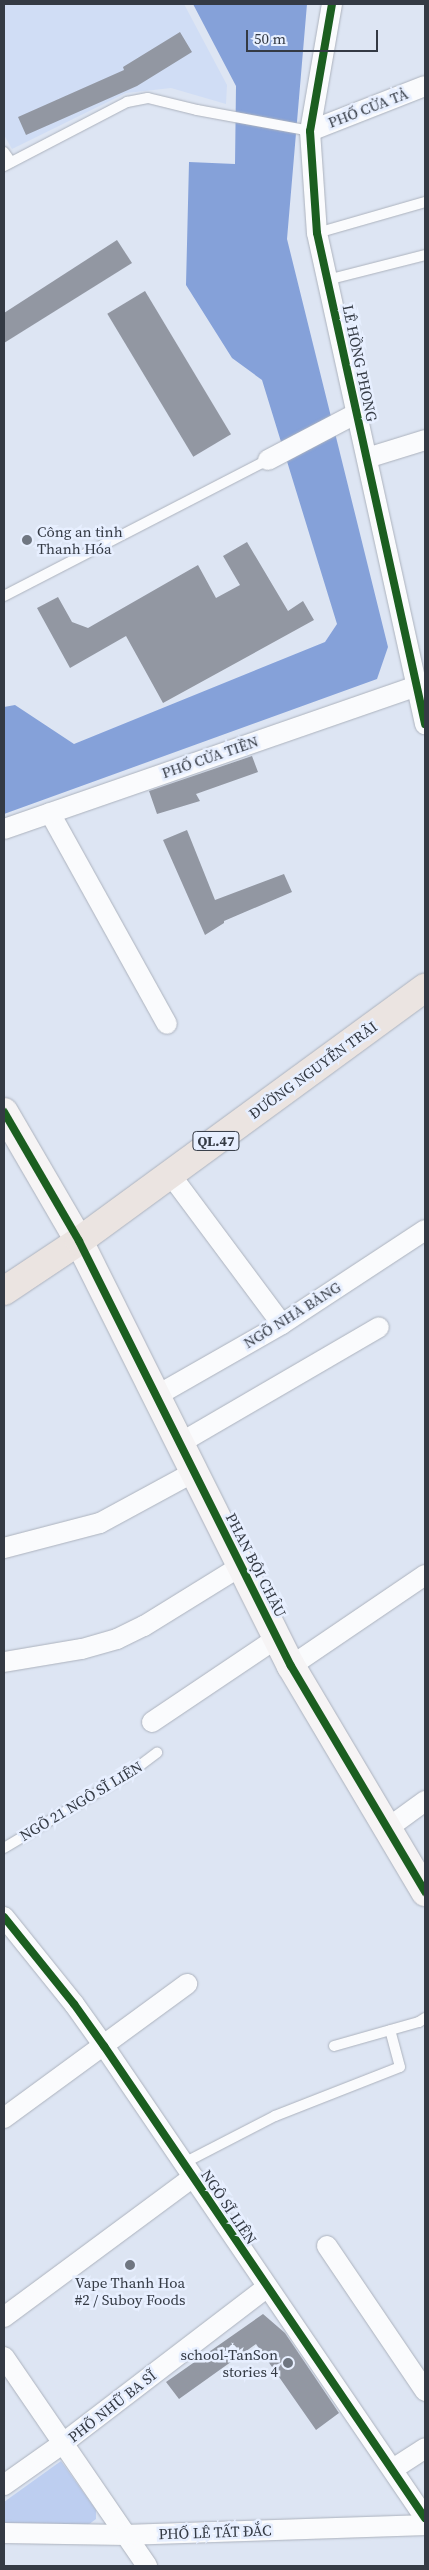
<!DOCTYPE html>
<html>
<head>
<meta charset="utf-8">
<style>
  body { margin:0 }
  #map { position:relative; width:429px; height:2570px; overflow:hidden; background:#dde5f3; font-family:"Source Serif 4",serif }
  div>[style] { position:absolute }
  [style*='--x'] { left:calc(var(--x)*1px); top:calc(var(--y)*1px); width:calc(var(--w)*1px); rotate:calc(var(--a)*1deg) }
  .built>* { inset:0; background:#d0ddf5 }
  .green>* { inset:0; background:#bdcef0 }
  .water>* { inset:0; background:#85a1d9 }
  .building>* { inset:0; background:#9297a2; transform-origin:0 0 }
  .roads { filter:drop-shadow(0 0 1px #acb2bd) drop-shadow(0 0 1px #acb2bd) }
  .lane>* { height:10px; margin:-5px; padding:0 5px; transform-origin:5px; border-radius:5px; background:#fafbfd }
  .street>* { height:20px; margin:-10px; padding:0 10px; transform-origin:10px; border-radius:10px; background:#fafbfd }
  .secondary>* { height:28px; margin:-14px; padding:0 14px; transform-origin:14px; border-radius:14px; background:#f6f4f5 }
  .highway>* { height:28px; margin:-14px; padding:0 14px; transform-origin:14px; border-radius:14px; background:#ebe4e1 }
  .cycleway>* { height:8px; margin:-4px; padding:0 4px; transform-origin:4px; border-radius:4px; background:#1b5e20 }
  .dots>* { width:14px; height:14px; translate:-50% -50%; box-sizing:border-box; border:2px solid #e7efff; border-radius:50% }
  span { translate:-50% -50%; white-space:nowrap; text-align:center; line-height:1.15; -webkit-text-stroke:5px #e7efff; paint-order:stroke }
  .shield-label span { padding:1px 4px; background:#e7efff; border:1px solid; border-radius:4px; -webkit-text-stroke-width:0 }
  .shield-label { font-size:14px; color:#343a44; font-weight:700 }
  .street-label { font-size:15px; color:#343a44 }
  .poi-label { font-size:15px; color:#343a44 }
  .left { translate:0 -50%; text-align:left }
  .right { translate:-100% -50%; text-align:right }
  .frame { position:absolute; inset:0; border:5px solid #343a44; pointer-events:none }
  .scale { position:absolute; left:246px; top:30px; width:132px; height:22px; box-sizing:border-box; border:2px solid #343a44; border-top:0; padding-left:6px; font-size:15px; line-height:18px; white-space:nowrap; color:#343a44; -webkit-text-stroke:4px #e7efff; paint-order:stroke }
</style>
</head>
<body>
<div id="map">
  <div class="built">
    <i style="clip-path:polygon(4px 4px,184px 4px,227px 85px,226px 104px,171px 88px,126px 93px,12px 149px,4px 135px)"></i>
  </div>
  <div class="green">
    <i style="clip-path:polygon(61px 2461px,96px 2510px,96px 2519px,88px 2525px,4px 2527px,4px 2502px)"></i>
  </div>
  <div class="water">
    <i style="clip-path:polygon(193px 4px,307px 4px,287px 239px,388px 647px,377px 679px,4px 814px,4px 707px,15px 705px,74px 744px,325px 642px,337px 624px,262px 380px,232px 358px,186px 285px,189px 162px,235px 164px,236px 86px)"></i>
  </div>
  <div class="building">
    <i style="clip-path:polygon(180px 32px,192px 52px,137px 86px,26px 135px,18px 117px,124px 70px,123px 67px)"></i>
    <i style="clip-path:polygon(117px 240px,132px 263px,4px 343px,4px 313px)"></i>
    <i style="left:145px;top:291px;width:167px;height:44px;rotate:59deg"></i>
    <i style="clip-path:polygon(247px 542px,288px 611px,303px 601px,314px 620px,163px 703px,126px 636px,70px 668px,37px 608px,58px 597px,72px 622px,88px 628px,198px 565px,216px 598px,240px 585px,223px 556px)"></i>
    <i style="clip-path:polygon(252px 756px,258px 772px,196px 794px,200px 801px,157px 814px,149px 791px)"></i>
    <i style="clip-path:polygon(187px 830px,215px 900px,284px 874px,292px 892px,224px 921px,224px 923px,205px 935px,163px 840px)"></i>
    <i style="clip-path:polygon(263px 2314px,285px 2333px,339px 2413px,316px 2430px,256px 2344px,179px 2399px,166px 2382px)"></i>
  </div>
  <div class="roads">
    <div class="lane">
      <i style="--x:4;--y:152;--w:12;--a:55"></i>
      <i style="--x:4;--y:166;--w:139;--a:-27.5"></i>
      <i style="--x:127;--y:102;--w:21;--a:-11"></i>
      <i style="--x:148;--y:98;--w:50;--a:13.8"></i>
      <i style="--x:197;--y:110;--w:115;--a:10.5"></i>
      <i style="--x:317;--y:233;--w:112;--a:-16"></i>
      <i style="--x:327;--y:280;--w:101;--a:-14.3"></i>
      <i style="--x:4;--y:596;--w:297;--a:-27.3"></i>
      <i style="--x:4;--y:1848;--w:147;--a:-30.8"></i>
      <i style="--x:130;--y:1773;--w:34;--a:-37"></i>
      <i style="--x:334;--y:2046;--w:88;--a:-15.8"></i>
      <i style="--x:419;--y:2022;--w:7;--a:-34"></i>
      <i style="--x:184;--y:2163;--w:102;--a:-27.3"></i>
      <i style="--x:275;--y:2116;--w:134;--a:-21.4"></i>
      <i style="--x:400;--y:2067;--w:38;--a:-105"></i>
    </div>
    <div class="street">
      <i style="--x:332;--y:4;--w:129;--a:99.8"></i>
      <i style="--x:310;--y:131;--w:102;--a:86.1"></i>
      <i style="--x:317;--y:233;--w:503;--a:77.59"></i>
      <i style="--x:310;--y:131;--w:123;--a:-21.4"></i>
      <i style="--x:367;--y:458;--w:61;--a:-17.2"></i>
      <i style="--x:268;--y:460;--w:101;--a:-27.8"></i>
      <i style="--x:50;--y:813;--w:241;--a:61"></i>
      <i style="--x:4;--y:829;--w:437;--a:-19.1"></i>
      <i style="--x:170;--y:1174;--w:187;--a:53.3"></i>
      <i style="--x:156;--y:1396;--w:145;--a:-29.7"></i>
      <i style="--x:282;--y:1324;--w:171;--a:-33.3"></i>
      <i style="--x:180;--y:1443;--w:230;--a:-30.2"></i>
      <i style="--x:4;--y:1548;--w:99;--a:-14.6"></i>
      <i style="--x:100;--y:1523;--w:107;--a:-28.5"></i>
      <i style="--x:4;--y:1662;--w:79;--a:-9.5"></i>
      <i style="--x:82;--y:1649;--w:36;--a:-16"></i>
      <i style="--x:117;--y:1639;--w:30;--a:-26"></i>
      <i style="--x:144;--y:1626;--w:114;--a:-31.7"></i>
      <i style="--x:291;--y:1666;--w:162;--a:-34.2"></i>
      <i style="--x:152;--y:1722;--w:151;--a:-33.9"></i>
      <i style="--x:388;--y:1828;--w:46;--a:-36.1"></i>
      <i style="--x:4;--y:1917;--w:112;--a:51.2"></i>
      <i style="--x:74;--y:2004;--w:52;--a:54.5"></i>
      <i style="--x:104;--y:2046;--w:571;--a:55.78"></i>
      <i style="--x:4;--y:2118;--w:227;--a:-36.2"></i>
      <i style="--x:327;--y:2246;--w:175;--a:55.9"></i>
      <i style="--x:4;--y:2317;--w:234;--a:-36.5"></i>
      <i style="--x:4;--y:2357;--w:253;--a:55.6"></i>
      <i style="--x:393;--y:2469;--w:38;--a:-33"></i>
      <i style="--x:4;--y:2485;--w:71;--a:-35.3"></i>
      <i style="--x:62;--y:2444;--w:258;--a:-37.4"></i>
      <i style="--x:4;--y:2533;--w:122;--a:0.9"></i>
      <i style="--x:126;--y:2535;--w:299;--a:-1.9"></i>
    </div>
    <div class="secondary">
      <i style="--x:4;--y:1112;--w:149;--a:59.8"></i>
      <i style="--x:79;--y:1241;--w:475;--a:63.5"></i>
      <i style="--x:291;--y:1666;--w:263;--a:59.3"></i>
    </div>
    <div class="highway">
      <i style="--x:4;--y:1291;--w:90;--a:-33.7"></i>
      <i style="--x:79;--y:1241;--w:429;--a:-36.2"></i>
    </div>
  </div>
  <div class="cycleway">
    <i style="--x:332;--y:4;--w:129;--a:99.8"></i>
    <i style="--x:310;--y:131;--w:102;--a:86.1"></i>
    <i style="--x:317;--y:233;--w:503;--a:77.59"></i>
    <i style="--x:4;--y:1112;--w:149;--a:59.8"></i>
    <i style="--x:79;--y:1241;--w:475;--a:63.5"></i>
    <i style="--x:291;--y:1666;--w:263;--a:59.3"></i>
    <i style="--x:4;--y:1917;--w:112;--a:51.2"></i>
    <i style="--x:74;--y:2004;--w:52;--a:54.5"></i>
    <i style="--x:104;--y:2046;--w:571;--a:55.78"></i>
  </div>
  <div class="dots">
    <i style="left:27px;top:540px;background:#6f7681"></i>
    <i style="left:130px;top:2265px;background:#6f7681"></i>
    <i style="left:288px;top:2363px;background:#6f7681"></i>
  </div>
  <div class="shield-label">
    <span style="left:216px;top:1141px">QL.47</span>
  </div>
  <div class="street-label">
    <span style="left:368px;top:108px;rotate:-21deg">PHỐ CỬA TẢ</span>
    <span style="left:360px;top:363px;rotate:78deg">LÊ HỒNG PHONG</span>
    <span style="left:210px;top:757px;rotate:-19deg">PHỐ CỬA TIỀN</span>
    <span style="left:313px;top:1070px;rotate:-36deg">ĐƯỜNG NGUYỄN TRÃI</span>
    <span style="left:292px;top:1315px;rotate:-32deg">NGÕ NHÀ BẢNG</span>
    <span style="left:256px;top:1565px;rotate:63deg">PHAN BỘI CHÂU</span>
    <span style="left:81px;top:1801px;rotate:-31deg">NGÕ 21 NGÔ SĨ LIÊN</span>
    <span style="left:229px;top:2207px;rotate:56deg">NGÔ SĨ LIÊN</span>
    <span style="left:112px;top:2406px;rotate:-38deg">PHÕ NHỮ BA SĨ</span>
    <span style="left:215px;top:2532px;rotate:-2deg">PHỐ LÊ TẤT ĐẮC</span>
  </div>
  <div class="poi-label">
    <span class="left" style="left:37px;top:540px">Công an tỉnh<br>Thanh Hóa</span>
    <span style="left:130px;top:2291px">Vape Thanh Hoa<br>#2 / Suboy Foods</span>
    <span class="right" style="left:278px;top:2363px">school-TanSon<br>stories 4</span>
  </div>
  <div class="frame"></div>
  <div class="scale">50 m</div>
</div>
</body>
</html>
